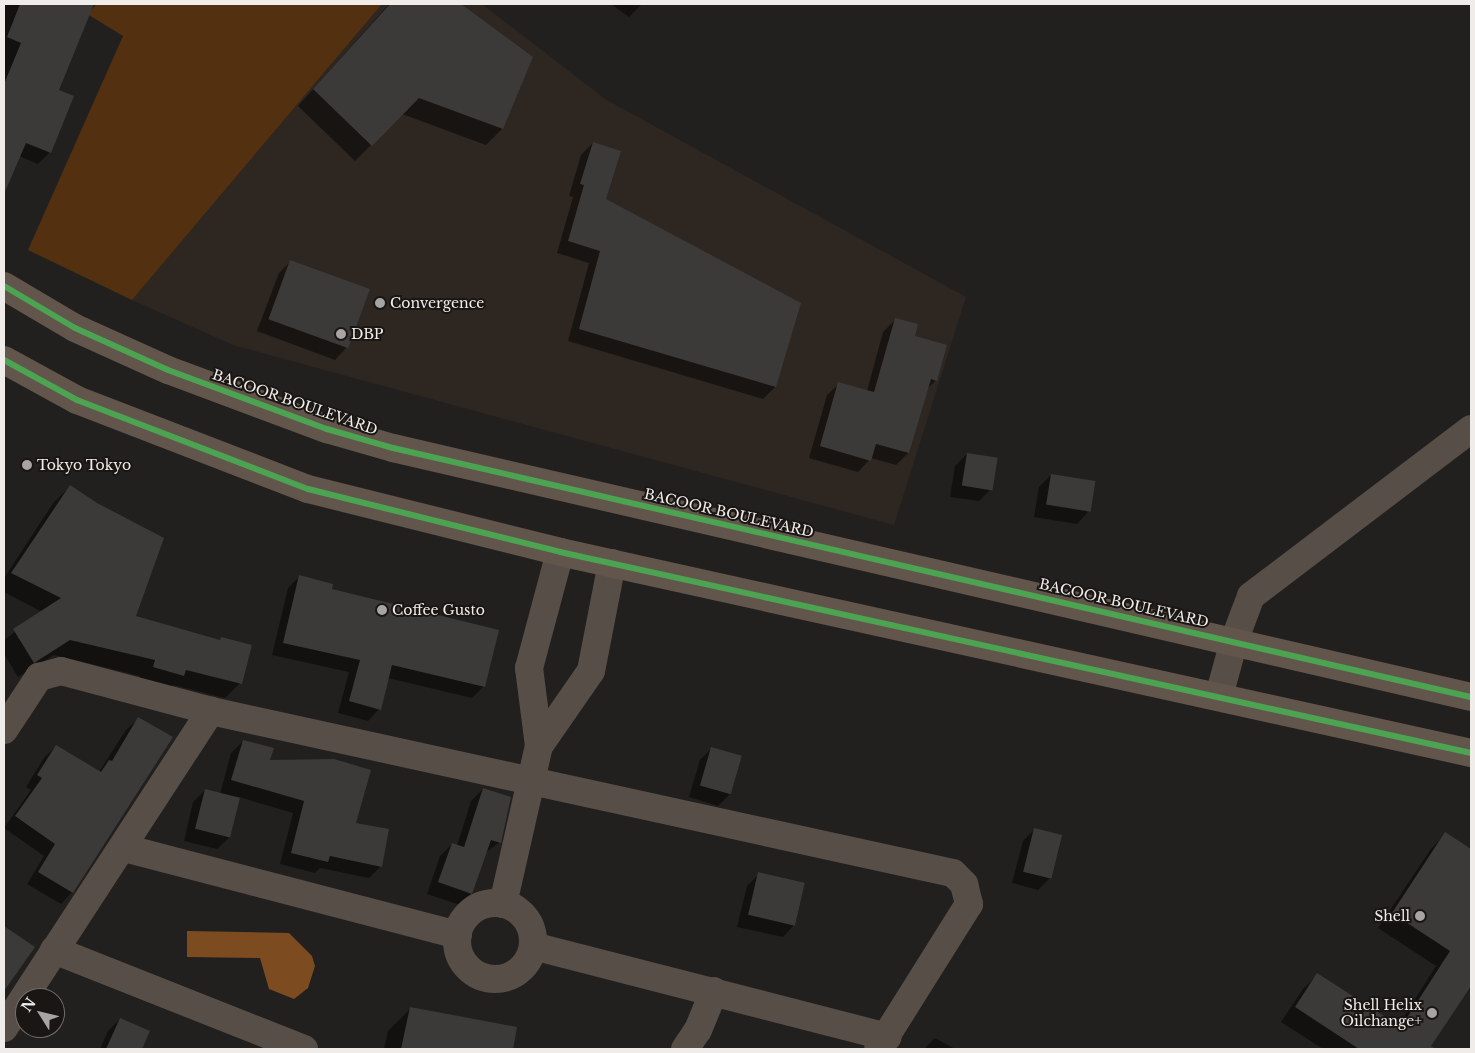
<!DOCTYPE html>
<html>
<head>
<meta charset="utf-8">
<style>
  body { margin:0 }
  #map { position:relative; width:1475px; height:1053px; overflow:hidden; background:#22201e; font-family:"Libre Baskerville",serif }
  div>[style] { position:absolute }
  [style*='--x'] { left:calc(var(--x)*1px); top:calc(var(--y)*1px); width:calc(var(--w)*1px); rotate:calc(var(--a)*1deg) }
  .built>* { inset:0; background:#2e2620 }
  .green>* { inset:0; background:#523010 }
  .water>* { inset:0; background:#7c4b20 }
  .shadow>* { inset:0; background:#0007 }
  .building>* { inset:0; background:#3c3a39; transform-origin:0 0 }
  .street>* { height:28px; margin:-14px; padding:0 14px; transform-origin:14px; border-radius:14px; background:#584e48 }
  .street>.ring { margin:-14px; padding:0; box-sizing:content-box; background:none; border:28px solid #584e48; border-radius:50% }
  .primary>* { height:28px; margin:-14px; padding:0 14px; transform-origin:14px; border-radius:14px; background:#62554b }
  .cycleway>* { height:6px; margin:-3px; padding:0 3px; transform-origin:3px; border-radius:3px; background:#4ca352 }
  .dots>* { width:14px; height:14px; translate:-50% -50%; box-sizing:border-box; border:2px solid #1a1614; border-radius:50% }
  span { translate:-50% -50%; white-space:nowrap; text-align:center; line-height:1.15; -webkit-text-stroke:4px #1a1614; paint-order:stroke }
  .poi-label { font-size:14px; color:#efecea }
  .left { translate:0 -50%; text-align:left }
  .right { translate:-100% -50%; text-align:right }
  .street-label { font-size:14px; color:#efecea }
  .frame { position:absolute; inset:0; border:5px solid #efecea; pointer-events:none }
  .north { position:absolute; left:15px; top:988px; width:50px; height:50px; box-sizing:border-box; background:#1a1614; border:1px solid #6f6c6a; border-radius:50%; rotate:306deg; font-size:14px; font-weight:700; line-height:20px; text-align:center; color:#efecea }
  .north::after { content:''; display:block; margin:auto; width:18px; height:22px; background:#a7a5a3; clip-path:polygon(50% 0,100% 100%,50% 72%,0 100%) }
</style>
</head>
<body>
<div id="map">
  <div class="built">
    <i style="clip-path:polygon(382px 4px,482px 4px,605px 99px,966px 297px,894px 525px,233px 345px,132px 300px)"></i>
  </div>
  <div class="green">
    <i style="clip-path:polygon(71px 4px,382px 4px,132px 300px,28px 250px,123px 36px)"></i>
  </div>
  <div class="water">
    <i style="clip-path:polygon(187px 931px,289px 933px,312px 956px,315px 966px,308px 988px,294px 999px,269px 989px,260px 958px,187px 957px)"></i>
  </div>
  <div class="shadow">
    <i style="clip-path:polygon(4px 4px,96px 4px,87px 16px,57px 90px,50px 152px,38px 164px,19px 156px,12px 173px,4px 181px)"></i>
    <i style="clip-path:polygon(389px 4px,459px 4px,532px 58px,502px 129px,486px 145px,402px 114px,355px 161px,298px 106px)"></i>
    <i style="clip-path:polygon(611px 4px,642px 4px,629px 17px)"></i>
    <i style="clip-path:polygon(593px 143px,605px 199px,799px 303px,775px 387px,763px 399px,568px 341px,589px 263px,557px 253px,573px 197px,569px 196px,581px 155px)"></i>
    <i style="clip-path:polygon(291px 261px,346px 348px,335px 360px,257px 331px,279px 273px)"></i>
    <i style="clip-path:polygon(895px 320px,913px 336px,936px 380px,926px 390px,908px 453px,896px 465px,871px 458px,858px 472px,809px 458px,827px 395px,839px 384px,867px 391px,883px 332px)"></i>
    <i style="clip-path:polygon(967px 454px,991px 489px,979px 501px,950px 497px,955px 466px)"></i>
    <i style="clip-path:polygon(1051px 475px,1088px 512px,1077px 524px,1034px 517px,1039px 487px)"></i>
    <i style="clip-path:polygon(70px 487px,134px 617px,219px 641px,222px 638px,240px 683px,225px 698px,173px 685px,167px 691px,138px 683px,140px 676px,54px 655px,18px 677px,4px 654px,4px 640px,42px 612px,4px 592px,4px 578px,54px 502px)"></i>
    <i style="clip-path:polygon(299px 577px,331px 590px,484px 686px,472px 698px,388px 678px,379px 709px,368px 721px,338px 713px,349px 672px,272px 655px,288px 588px)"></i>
    <i style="clip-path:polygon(138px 719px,72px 892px,61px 904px,27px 884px,44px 856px,4px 828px,31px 790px,26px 787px,44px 758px,56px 746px,99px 772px,126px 730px)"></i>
    <i style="clip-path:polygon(243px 741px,354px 824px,381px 866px,369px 878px,320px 868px,315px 873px,280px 864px,293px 813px,239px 797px,229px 838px,217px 849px,184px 841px,193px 802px,205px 790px,220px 794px,231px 753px)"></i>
    <i style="clip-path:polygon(712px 748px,730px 794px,718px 806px,689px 797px,700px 760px)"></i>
    <i style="clip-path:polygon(483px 789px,500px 842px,485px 853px,471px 893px,460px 905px,427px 894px,440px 856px,452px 844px,457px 846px,471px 801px)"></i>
    <i style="clip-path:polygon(1035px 829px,1050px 878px,1038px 890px,1012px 883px,1023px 841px)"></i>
    <i style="clip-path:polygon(1445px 834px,1471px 851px,1471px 984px,1427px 1049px,1323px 1049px,1281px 1022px,1303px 989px,1317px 975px,1398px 1026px,1436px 966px,1378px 928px,1431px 849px)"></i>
    <i style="clip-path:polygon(759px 874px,794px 925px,783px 937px,737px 927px,747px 886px)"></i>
    <i style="clip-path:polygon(4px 927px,33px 947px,4px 991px)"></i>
    <i style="clip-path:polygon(411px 1008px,516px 1028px,512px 1049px,384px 1049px,388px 1031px)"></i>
    <i style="clip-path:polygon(120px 1019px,148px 1031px,140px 1049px,100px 1049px,108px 1031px)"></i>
    <i style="clip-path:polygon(935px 1038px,955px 1049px,924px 1049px)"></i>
  </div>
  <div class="building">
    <i style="clip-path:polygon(20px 4px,94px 4px,59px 90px,74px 96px,51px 153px,26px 143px,4px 194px,4px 84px,21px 43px,7px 37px)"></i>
    <i style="clip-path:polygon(390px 4px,461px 4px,533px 57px,503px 129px,419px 98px,372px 146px,313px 89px)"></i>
    <i style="clip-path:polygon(593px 142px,621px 151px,606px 199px,801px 303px,776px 387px,579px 329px,600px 251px,568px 241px,584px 185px,580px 184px)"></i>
    <i style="left:290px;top:260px;width:85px;height:63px;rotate:20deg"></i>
    <i style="clip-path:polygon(895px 318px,918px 324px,915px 336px,947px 345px,937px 381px,931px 379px,909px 453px,876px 444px,871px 461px,820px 446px,838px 382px,874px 392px)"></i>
    <i style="left:967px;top:453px;width:31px;height:33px;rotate:9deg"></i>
    <i style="left:1051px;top:474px;width:45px;height:31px;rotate:9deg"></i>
    <i style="clip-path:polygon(70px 485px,97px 503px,164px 538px,136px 616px,220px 640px,221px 637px,252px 645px,242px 684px,186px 670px,184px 676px,153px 667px,155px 660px,70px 640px,34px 663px,13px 629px,61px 598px,11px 573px)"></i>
    <i style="clip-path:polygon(299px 575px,333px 584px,332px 589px,499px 630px,485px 687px,392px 665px,381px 710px,349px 701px,360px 660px,283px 643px)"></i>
    <i style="clip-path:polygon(138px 717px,173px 737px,73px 893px,38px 872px,55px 844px,15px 816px,42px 778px,37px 775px,56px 745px,101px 772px,109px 760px,112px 761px)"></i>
    <i style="clip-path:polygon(243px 740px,274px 748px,270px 760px,334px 759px,371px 770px,356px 823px,389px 829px,382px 867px,330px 856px,328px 862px,291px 853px,304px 801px,231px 780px)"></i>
    <i style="left:711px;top:747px;width:32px;height:40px;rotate:16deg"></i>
    <i style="clip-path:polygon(483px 788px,511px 797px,501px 843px,491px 840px,472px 894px,438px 882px,452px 843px,464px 847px)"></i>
    <i style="left:205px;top:789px;width:36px;height:41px;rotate:14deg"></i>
    <i style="left:1034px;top:828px;width:29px;height:45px;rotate:14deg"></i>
    <i style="clip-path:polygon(1445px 832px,1471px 849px,1471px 986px,1431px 1046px,1436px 1049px,1359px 1049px,1295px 1007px,1317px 973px,1401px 1027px,1450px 951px,1392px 913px)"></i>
    <i style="left:758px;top:872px;width:48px;height:44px;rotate:13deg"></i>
    <i style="clip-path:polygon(4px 926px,35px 947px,4px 991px)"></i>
    <i style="clip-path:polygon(410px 1007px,517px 1027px,513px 1049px,401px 1049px)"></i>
    <i style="clip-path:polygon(120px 1018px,150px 1031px,142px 1049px,106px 1049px)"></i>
  </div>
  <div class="street">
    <i style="--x:1219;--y:696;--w:57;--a:-74.7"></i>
    <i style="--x:1234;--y:641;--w:48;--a:-69.3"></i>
    <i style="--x:1251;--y:596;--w:276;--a:-37.2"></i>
    <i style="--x:4;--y:730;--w:64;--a:-56.6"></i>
    <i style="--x:39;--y:677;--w:23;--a:-15"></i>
    <i style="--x:61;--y:671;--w:155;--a:14.9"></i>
    <i style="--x:211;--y:711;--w:759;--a:12.32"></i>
    <i style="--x:953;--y:873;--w:16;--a:45"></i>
    <i style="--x:964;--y:884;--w:21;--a:76"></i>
    <i style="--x:969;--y:904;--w:171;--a:122.1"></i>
    <i style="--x:539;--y:746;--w:91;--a:-55.3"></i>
    <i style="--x:591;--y:671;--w:110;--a:-79"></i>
    <i style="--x:124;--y:848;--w:345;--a:14.6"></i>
    <i class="ring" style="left:457px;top:903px;width:48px;height:48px"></i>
    <i style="--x:503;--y:904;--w:162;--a:-77.2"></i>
    <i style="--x:539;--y:746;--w:79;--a:-97.3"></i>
    <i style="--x:529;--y:668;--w:120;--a:-75"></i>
    <i style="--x:533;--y:946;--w:366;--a:14.4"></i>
    <i style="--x:54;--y:950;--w:269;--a:21.6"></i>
    <i style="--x:4;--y:1028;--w:379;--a:-56.9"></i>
    <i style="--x:685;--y:1049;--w:23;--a:-56"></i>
    <i style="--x:698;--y:1030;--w:42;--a:-67.7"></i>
  </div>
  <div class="primary">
    <i style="--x:4;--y:286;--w:82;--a:30.6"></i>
    <i style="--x:75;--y:328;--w:102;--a:24.3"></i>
    <i style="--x:168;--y:370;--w:170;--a:20.4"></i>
    <i style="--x:327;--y:429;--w:69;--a:16.1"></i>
    <i style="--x:393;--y:448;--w:1106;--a:13.01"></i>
    <i style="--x:4;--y:360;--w:83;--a:28.7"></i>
    <i style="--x:77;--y:400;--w:248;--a:21.1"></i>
    <i style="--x:308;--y:489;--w:260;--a:14"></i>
    <i style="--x:560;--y:552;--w:933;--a:12.44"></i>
  </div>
  <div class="cycleway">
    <i style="--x:4;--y:286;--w:82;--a:30.6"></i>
    <i style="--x:75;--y:328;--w:102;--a:24.3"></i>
    <i style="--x:168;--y:370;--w:170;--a:20.4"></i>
    <i style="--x:327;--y:429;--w:69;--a:16.1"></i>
    <i style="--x:393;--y:448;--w:1106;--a:13.01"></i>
    <i style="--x:4;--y:360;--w:83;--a:28.7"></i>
    <i style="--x:77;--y:400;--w:248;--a:21.1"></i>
    <i style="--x:308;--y:489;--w:260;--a:14"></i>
    <i style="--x:560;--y:552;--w:933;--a:12.44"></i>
  </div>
  <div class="dots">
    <i style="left:380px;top:303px;background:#a7a5a3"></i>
    <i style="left:341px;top:334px;background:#a7a5a3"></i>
    <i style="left:27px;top:465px;background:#a7a5a3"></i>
    <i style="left:382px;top:610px;background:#a7a5a3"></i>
    <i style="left:1420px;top:916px;background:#a7a5a3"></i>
    <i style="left:1432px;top:1013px;background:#a7a5a3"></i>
  </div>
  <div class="poi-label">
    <span class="left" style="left:390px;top:303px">Convergence</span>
    <span class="left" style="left:351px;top:334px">DBP</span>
    <span class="left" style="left:37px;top:465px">Tokyo Tokyo</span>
    <span class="left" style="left:392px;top:610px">Coffee Gusto</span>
    <span class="right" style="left:1410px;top:916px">Shell</span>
    <span class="right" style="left:1422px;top:1013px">Shell Helix<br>Oilchange+</span>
  </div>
  <div class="street-label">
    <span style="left:295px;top:402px;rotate:19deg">BACOOR BOULEVARD</span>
    <span style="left:729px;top:513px;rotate:13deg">BACOOR BOULEVARD</span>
    <span style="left:1124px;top:603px;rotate:13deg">BACOOR BOULEVARD</span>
  </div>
  <div class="frame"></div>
  <div class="north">N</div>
</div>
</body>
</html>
